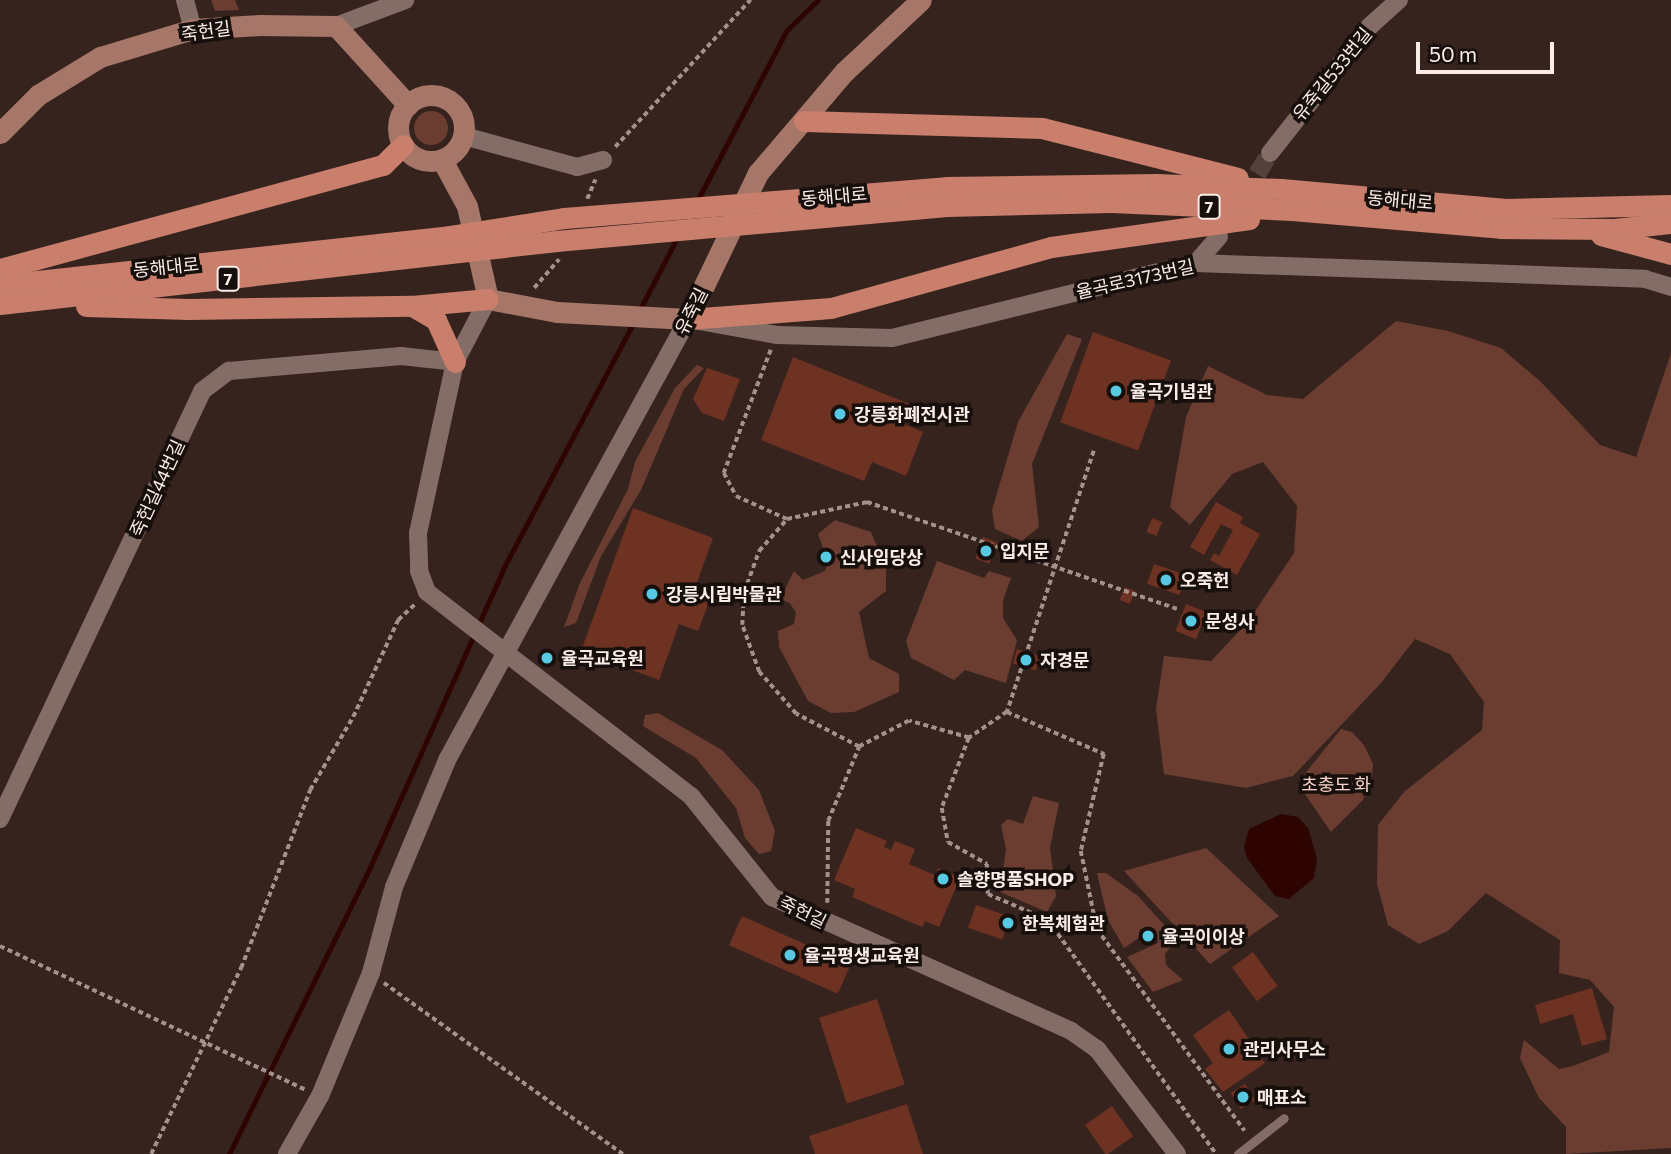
<!DOCTYPE html>
<html>
<head>
<meta charset="utf-8">
<style>
  body { margin:0 }
  #map { position:relative; width:1671px; height:1154px; overflow:hidden; background:#36231e; font-family:Commissioner,"Noto Sans KR",sans-serif }
  div>[style] { position:absolute }
  [style*='--x'] { left:calc(var(--x)*1px); top:calc(var(--y)*1px); width:calc(var(--w)*1px); rotate:calc(var(--a)*1deg) }
  .green>* { inset:0; background:#6b3d31 }
  .round { border-radius:50% }
  .water>* { inset:0; background:#2e0400 }
  .stream>* { height:5px; margin:-2.5px; padding:0 2.5px; transform-origin:2.5px; border-radius:2.5px; background:#2e0400 }
  .building>* { inset:0; background:#6d3222; transform-origin:0 0 }
  .street-tunnel>* { height:18px; margin-top:-9px; transform-origin:0; background:repeating-linear-gradient(90deg,#53413c 0 18px,transparent 0 27px) }
  .path>* { height:3.5px; margin-top:-1.75px; transform-origin:0; background:repeating-linear-gradient(90deg,#a2918d 0 5px,transparent 0 8.5px) }
  .lane>* { height:9px; margin:-4.5px; padding:0 4.5px; transform-origin:4.5px; border-radius:4.5px; background:#846d66 }
  .street>* { height:18px; margin:-9px; padding:0 9px; transform-origin:9px; border-radius:9px; background:#846d66 }
  .secondary>* { height:21px; margin:-10.5px; padding:0 10.5px; transform-origin:10.5px; border-radius:10.5px; background:#a67669 }
  .secondary>.ring { margin:-10.5px; padding:0; box-sizing:content-box; background:none; border:21px solid #a67669; border-radius:50% }
  .primary>* { height:21px; margin:-10.5px; padding:0 10.5px; transform-origin:10.5px; border-radius:10.5px; background:#c97f6c }
  .dots>* { width:19px; height:19px; translate:-50% -50%; box-sizing:border-box; border:4px solid #170f0c; border-radius:50% }
  span { translate:-50% -50%; white-space:nowrap; text-align:center; line-height:1.15; -webkit-text-stroke:7px #170f0c; paint-order:stroke }
  .shield-label span { padding:2px 5px; background:#170f0c; border:2px solid; border-radius:5px; -webkit-text-stroke-width:0 }
  .shield-label { font-size:16px; color:#faece8; font-weight:700 }
  .street-label { font-size:18px; color:#faece8 }
  .poi-label { font-size:18px; color:#faece8; font-weight:700 }
  .left { translate:0 -50%; text-align:left }
  .park-label { font-size:18px; color:#f9d1c6 }
  .scale { position:absolute; left:1416px; top:42px; width:138px; height:32px; box-sizing:border-box; border:4px solid #faece8; border-top:0; padding-left:9px; font-size:21px; line-height:24px; white-space:nowrap; color:#faece8; -webkit-text-stroke:5px #170f0c; paint-order:stroke }
</style>
</head>
<body>
<div id="map">
  <div class="green">
    <i style="clip-path:polygon(211px 0,235px 0,239px 10px,215px 11px)"></i>
    <i class="round" style="left:414px;top:111px;width:34px;height:34px"></i>
    <i style="clip-path:polygon(1396px 321px,1448px 331px,1501px 348px,1540px 381px,1600px 445px,1636px 457px,1671px 353px,1671px 1148px,1566px 1154px,1566px 1127px,1539px 1098px,1520px 1058px,1524px 1040px,1559px 1069px,1573px 1066px,1609px 1052px,1614px 1007px,1590px 980px,1559px 973px,1560px 940px,1486px 893px,1448px 931px,1419px 944px,1388px 925px,1377px 884px,1378px 825px,1404px 792px,1482px 730px,1484px 702px,1450px 654px,1415px 639px,1381px 683px,1293px 776px,1246px 788px,1164px 774px,1156px 709px,1164px 656px,1211px 661px,1247px 623px,1294px 553px,1297px 506px,1263px 462px,1232px 474px,1190px 525px,1170px 507px,1186px 417px,1208px 366px,1267px 395px,1303px 399px)"></i>
    <i style="clip-path:polygon(1067px 334px,1082px 339px,1032px 464px,1039px 527px,1022px 541px,995px 529px,992px 510px,1018px 422px)"></i>
    <i style="clip-path:polygon(697px 365px,704px 368px,684px 389px,641px 490px,601px 556px,576px 623px,564px 627px,580px 583px,628px 489px,635px 462px,675px 388px)"></i>
    <i style="clip-path:polygon(835px 520px,871px 532px,886px 568px,886px 591px,859px 612px,869px 658px,899px 674px,899px 692px,854px 712px,831px 713px,808px 701px,779px 647px,778px 631px,794px 624px,796px 613px,790px 603px,780px 599px,794px 571px,803px 580px,825px 571px,828px 561px,818px 534px)"></i>
    <i style="clip-path:polygon(937px 561px,984px 578px,989px 571px,1011px 578px,1003px 600px,1003px 618px,1017px 640px,1006px 683px,965px 670px,954px 680px,911px 658px,906px 641px)"></i>
    <i style="clip-path:polygon(658px 713px,722px 750px,759px 790px,775px 831px,771px 851px,759px 854px,745px 838px,736px 808px,696px 758px,643px 726px,645px 715px)"></i>
    <i style="clip-path:polygon(1341px 729px,1352px 732px,1364px 745px,1373px 764px,1372px 777px,1363px 800px,1331px 832px,1300px 787px,1303px 776px)"></i>
    <i style="clip-path:polygon(1033px 796px,1059px 803px,1050px 848px,1056px 896px,1047px 912px,1000px 892px,1006px 849px,1001px 825px,1008px 819px,1023px 824px)"></i>
    <i style="clip-path:polygon(1206px 848px,1279px 916px,1210px 964px,1124px 871px)"></i>
    <i style="clip-path:polygon(1097px 873px,1106px 873px,1138px 896px,1177px 939px,1165px 954px,1166px 965px,1183px 980px,1153px 992px,1127px 957px,1158px 943px,1156px 931px,1140px 929px,1140px 937px,1124px 948px,1108px 920px)"></i>
  </div>
  <div class="water">
    <i style="clip-path:polygon(1281px 814px,1298px 817px,1308px 828px,1317px 858px,1314px 878px,1289px 899px,1275px 896px,1247px 858px,1244px 847px,1249px 829px)"></i>
  </div>
  <div class="stream">
    <i style="--x:696;--y:203;--w:195;--a:-62.3"></i>
    <i style="--x:787;--y:30;--w:43;--a:-44.1"></i>
    <i style="--x:639;--y:311;--w:85;--a:-62.5"></i>
    <i style="--x:229;--y:1154;--w:320;--a:-63.8"></i>
    <i style="--x:370;--y:867;--w:326;--a:-65.9"></i>
    <i style="--x:503;--y:569;--w:278;--a:-62.1"></i>
  </div>
  <div class="building">
    <i style="left:1093px;top:332px;width:83px;height:96px;rotate:20deg"></i>
    <i style="clip-path:polygon(793px 357px,912px 405px,904px 424px,923px 432px,906px 476px,872px 462px,864px 481px,761px 440px)"></i>
    <i style="clip-path:polygon(707px 368px,740px 379px,724px 421px,702px 413px,693px 399px)"></i>
    <i style="clip-path:polygon(1216px 502px,1243px 517px,1240px 523px,1260px 534px,1237px 575px,1210px 560px,1214px 553px,1219px 556px,1233px 530px,1221px 524px,1204px 555px,1190px 547px)"></i>
    <i style="clip-path:polygon(633px 508px,713px 538px,694px 591px,711px 597px,698px 631px,679px 624px,659px 680px,581px 651px)"></i>
    <i style="left:1152px;top:518px;width:11px;height:15px;rotate:22deg"></i>
    <i style="left:983px;top:537px;width:15px;height:23px;rotate:20deg"></i>
    <i style="left:1154px;top:564px;width:34px;height:21px;rotate:19deg"></i>
    <i style="left:1125px;top:587px;width:11px;height:14px;rotate:22deg"></i>
    <i style="left:1186px;top:604px;width:22px;height:29px;rotate:21deg"></i>
    <i style="left:1017px;top:649px;width:24px;height:15px;rotate:17deg"></i>
    <i style="clip-path:polygon(856px 828px,887px 841px,884px 847px,891px 850px,895px 841px,915px 849px,909px 864px,935px 875px,938px 868px,960px 878px,939px 927px,925px 921px,922px 927px,852px 897px,855px 889px,834px 880px)"></i>
    <i style="left:976px;top:905px;width:36px;height:24px;rotate:19deg"></i>
    <i style="left:742px;top:916px;width:119px;height:32px;rotate:24deg"></i>
    <i style="left:1253px;top:952px;width:42px;height:26px;rotate:54deg"></i>
    <i style="clip-path:polygon(1592px 988px,1607px 1039px,1582px 1046px,1573px 1014px,1540px 1024px,1535px 1005px)"></i>
    <i style="left:877px;top:999px;width:90px;height:61px;rotate:72deg"></i>
    <i style="clip-path:polygon(1229px 1010px,1265px 1063px,1223px 1092px,1205px 1069px,1213px 1063px,1193px 1035px)"></i>
    <i style="left:1245px;top:1084px;width:19px;height:17px;rotate:58deg"></i>
    <i style="clip-path:polygon(907px 1104px,923px 1154px,815px 1154px,809px 1136px)"></i>
    <i style="left:1112px;top:1106px;width:37px;height:33px;rotate:55deg"></i>
  </div>
  <div class="street-tunnel">
    <i style="--x:1243;--y:197;--w:52;--a:-58.5"></i>
  </div>
  <div class="path">
    <i style="--x:615;--y:147;--w:200;--a:-47.4"></i>
    <i style="--x:587;--y:199;--w:21;--a:-67"></i>
    <i style="--x:534;--y:288;--w:38;--a:-49"></i>
    <i style="--x:771;--y:350;--w:132;--a:110.9"></i>
    <i style="--x:724;--y:473;--w:26;--a:62"></i>
    <i style="--x:736;--y:496;--w:56;--a:24.3"></i>
    <i style="--x:1094;--y:451;--w:275;--a:108.4"></i>
    <i style="--x:1007;--y:712;--w:46;--a:145.6"></i>
    <i style="--x:969;--y:738;--w:75;--a:111.1"></i>
    <i style="--x:942;--y:808;--w:35;--a:80"></i>
    <i style="--x:948;--y:842;--w:45;--a:29.4"></i>
    <i style="--x:987;--y:864;--w:30;--a:88"></i>
    <i style="--x:988;--y:894;--w:65;--a:23.4"></i>
    <i style="--x:1048;--y:920;--w:288;--a:54.3"></i>
    <i style="--x:1007;--y:712;--w:106;--a:23.4"></i>
    <i style="--x:1104;--y:754;--w:100;--a:103.3"></i>
    <i style="--x:1081;--y:851;--w:80;--a:78.4"></i>
    <i style="--x:1097;--y:929;--w:250;--a:53.8"></i>
    <i style="--x:969;--y:738;--w:62;--a:-164.2"></i>
    <i style="--x:909;--y:721;--w:56;--a:152.5"></i>
    <i style="--x:859;--y:747;--w:71;--a:-152.4"></i>
    <i style="--x:796;--y:714;--w:56;--a:-131.4"></i>
    <i style="--x:759;--y:672;--w:50;--a:-109.9"></i>
    <i style="--x:742;--y:625;--w:33;--a:-87"></i>
    <i style="--x:744;--y:592;--w:44;--a:-69.9"></i>
    <i style="--x:759;--y:551;--w:43;--a:-48.8"></i>
    <i style="--x:787;--y:519;--w:82;--a:-12"></i>
    <i style="--x:867;--y:502;--w:328;--a:19"></i>
    <i style="--x:827;--y:903;--w:82;--a:-89.3"></i>
    <i style="--x:828;--y:821;--w:80;--a:-67.3"></i>
    <i style="--x:0;--y:946;--w:338;--a:25.2"></i>
    <i style="--x:384;--y:983;--w:294;--a:35.6"></i>
    <i style="--x:151;--y:1154;--w:207;--a:-64.2"></i>
    <i style="--x:241;--y:968;--w:191;--a:-68.8"></i>
    <i style="--x:310;--y:790;--w:85;--a:-59.5"></i>
    <i style="--x:353;--y:717;--w:107;--a:-65.1"></i>
    <i style="--x:398;--y:620;--w:25;--a:-43"></i>
  </div>
  <div class="lane">
    <i style="--x:1238;--y:1154;--w:58;--a:-38"></i>
  </div>
  <div class="street">
    <i style="--x:185;--y:0;--w:30;--a:75"></i>
    <i style="--x:336;--y:26;--w:74;--a:-20.6"></i>
    <i style="--x:464;--y:136;--w:117;--a:15.3"></i>
    <i style="--x:577;--y:167;--w:27;--a:-15"></i>
    <i style="--x:1270;--y:153;--w:162;--a:-51.8"></i>
    <i style="--x:1370;--y:26;--w:39;--a:-42"></i>
    <i style="--x:1196;--y:263;--w:35;--a:-49"></i>
    <i style="--x:488;--y:299;--w:71;--a:117.6"></i>
    <i style="--x:455;--y:362;--w:175;--a:102.2"></i>
    <i style="--x:418;--y:533;--w:38;--a:88"></i>
    <i style="--x:419;--y:571;--w:22;--a:69"></i>
    <i style="--x:427;--y:592;--w:334;--a:37.7"></i>
    <i style="--x:691;--y:796;--w:129;--a:51.3"></i>
    <i style="--x:772;--y:897;--w:328;--a:24.1"></i>
    <i style="--x:1071;--y:1031;--w:32;--a:35"></i>
    <i style="--x:1097;--y:1049;--w:132;--a:52.7"></i>
    <i style="--x:0;--y:819;--w:473;--a:-64.7"></i>
    <i style="--x:202;--y:391;--w:34;--a:-37"></i>
    <i style="--x:229;--y:371;--w:173;--a:-5"></i>
    <i style="--x:401;--y:356;--w:54;--a:6.3"></i>
    <i style="--x:287;--y:1154;--w:67;--a:-60.4"></i>
    <i style="--x:320;--y:1096;--w:133;--a:-67.5"></i>
    <i style="--x:371;--y:973;--w:89;--a:-75"></i>
    <i style="--x:394;--y:887;--w:138;--a:-67.3"></i>
    <i style="--x:447;--y:760;--w:503;--a:-61.34"></i>
    <i style="--x:688;--y:319;--w:90;--a:10.2"></i>
    <i style="--x:777;--y:335;--w:115;--a:1.5"></i>
    <i style="--x:892;--y:338;--w:313;--a:-13.9"></i>
    <i style="--x:1196;--y:263;--w:449;--a:2"></i>
    <i style="--x:1645;--y:279;--w:27;--a:17"></i>
  </div>
  <div class="secondary">
    <i class="ring" style="left:398px;top:95px;width:45px;height:45px"></i>
    <i style="--x:0;--y:133;--w:54;--a:-45"></i>
    <i style="--x:38;--y:95;--w:73;--a:-31.5"></i>
    <i style="--x:100;--y:57;--w:97;--a:-16.8"></i>
    <i style="--x:193;--y:29;--w:67;--a:-3.4"></i>
    <i style="--x:260;--y:25;--w:76;--a:0.8"></i>
    <i style="--x:336;--y:26;--w:107;--a:47.7"></i>
    <i style="--x:442;--y:160;--w:52;--a:61.5"></i>
    <i style="--x:467;--y:206;--w:95;--a:77.3"></i>
    <i style="--x:488;--y:299;--w:70;--a:10.7"></i>
    <i style="--x:557;--y:312;--w:131;--a:3.1"></i>
    <i style="--x:688;--y:319;--w:162;--a:-64.4"></i>
    <i style="--x:758;--y:173;--w:133;--a:-49.6"></i>
    <i style="--x:844;--y:72;--w:105;--a:-43.1"></i>
  </div>
  <div class="primary">
    <i style="--x:804;--y:121;--w:238;--a:1.7"></i>
    <i style="--x:1042;--y:128;--w:202;--a:14.3"></i>
    <i style="--x:1601;--y:235;--w:73;--a:15.2"></i>
    <i style="--x:0;--y:269;--w:397;--a:-15.2"></i>
    <i style="--x:383;--y:165;--w:28;--a:-45"></i>
    <i style="--x:0;--y:285;--w:452;--a:-6.2"></i>
    <i style="--x:449;--y:236;--w:116;--a:-8.9"></i>
    <i style="--x:564;--y:218;--w:383;--a:-4.6"></i>
    <i style="--x:946;--y:187;--w:210;--a:-0.8"></i>
    <i style="--x:1156;--y:184;--w:125;--a:2.3"></i>
    <i style="--x:1281;--y:189;--w:223;--a:5.1"></i>
    <i style="--x:1503;--y:209;--w:168;--a:-1.4"></i>
    <i style="--x:0;--y:304;--w:560;--a:-6.46"></i>
    <i style="--x:556;--y:241;--w:392;--a:-5.1"></i>
    <i style="--x:946;--y:206;--w:165;--a:-1.4"></i>
    <i style="--x:1111;--y:202;--w:181;--a:2.5"></i>
    <i style="--x:1292;--y:210;--w:209;--a:4.9"></i>
    <i style="--x:1500;--y:228;--w:114;--a:0.5"></i>
    <i style="--x:1614;--y:229;--w:57;--a:-6"></i>
    <i style="--x:86;--y:306;--w:102;--a:1.7"></i>
    <i style="--x:188;--y:309;--w:224;--a:-0.8"></i>
    <i style="--x:412;--y:306;--w:76;--a:-5.3"></i>
    <i style="--x:412;--y:306;--w:28;--a:30"></i>
    <i style="--x:436;--y:320;--w:46;--a:65.7"></i>
    <i style="--x:688;--y:319;--w:143;--a:-4.4"></i>
    <i style="--x:831;--y:308;--w:228;--a:-15.5"></i>
    <i style="--x:1051;--y:247;--w:200;--a:-8"></i>
  </div>
  <div class="dots">
    <i style="left:1116px;top:391px;background:#58c9e3"></i>
    <i style="left:840px;top:414px;background:#58c9e3"></i>
    <i style="left:986px;top:551px;background:#58c9e3"></i>
    <i style="left:826px;top:557px;background:#58c9e3"></i>
    <i style="left:1166px;top:580px;background:#58c9e3"></i>
    <i style="left:652px;top:594px;background:#58c9e3"></i>
    <i style="left:1191px;top:621px;background:#58c9e3"></i>
    <i style="left:547px;top:658px;background:#58c9e3"></i>
    <i style="left:1026px;top:660px;background:#58c9e3"></i>
    <i style="left:943px;top:879px;background:#58c9e3"></i>
    <i style="left:1008px;top:923px;background:#58c9e3"></i>
    <i style="left:1148px;top:936px;background:#58c9e3"></i>
    <i style="left:790px;top:955px;background:#58c9e3"></i>
    <i style="left:1229px;top:1049px;background:#58c9e3"></i>
    <i style="left:1243px;top:1097px;background:#58c9e3"></i>
  </div>
  <div class="shield-label">
    <span style="left:1209px;top:207px">7</span>
    <span style="left:228px;top:279px">7</span>
  </div>
  <div class="street-label">
    <span style="left:206px;top:31px;rotate:-8deg">죽헌길</span>
    <span style="left:1332px;top:74px;rotate:-51deg">유죽길533번길</span>
    <span style="left:834px;top:196px;rotate:-5deg">동해대로</span>
    <span style="left:1400px;top:200px;rotate:5deg">동해대로</span>
    <span style="left:166px;top:267px;rotate:-6deg">동해대로</span>
    <span style="left:1135px;top:279px;rotate:-13deg">율곡로3173번길</span>
    <span style="left:691px;top:311px;rotate:-63deg">유죽길</span>
    <span style="left:157px;top:488px;rotate:-65deg">죽헌길44번길</span>
    <span style="left:803px;top:912px;rotate:26deg">죽헌길</span>
  </div>
  <div class="poi-label">
    <span class="left" style="left:1130px;top:391px">율곡기념관</span>
    <span class="left" style="left:854px;top:414px">강릉화폐전시관</span>
    <span class="left" style="left:1000px;top:551px">입지문</span>
    <span class="left" style="left:840px;top:557px">신사임당상</span>
    <span class="left" style="left:1180px;top:580px">오죽헌</span>
    <span class="left" style="left:666px;top:594px">강릉시립박물관</span>
    <span class="left" style="left:1205px;top:621px">문성사</span>
    <span class="left" style="left:561px;top:658px">율곡교육원</span>
    <span class="left" style="left:1040px;top:660px">자경문</span>
    <span class="left" style="left:957px;top:879px">솔향명품SHOP</span>
    <span class="left" style="left:1022px;top:923px">한복체험관</span>
    <span class="left" style="left:1162px;top:936px">율곡이이상</span>
    <span class="left" style="left:804px;top:955px">율곡평생교육원</span>
    <span class="left" style="left:1243px;top:1049px">관리사무소</span>
    <span class="left" style="left:1257px;top:1097px">매표소</span>
  </div>
  <div class="park-label">
    <span style="left:1336px;top:784px">초충도 화</span>
  </div>
  <div class="scale">50 m</div>
</div>
</body>
</html>
